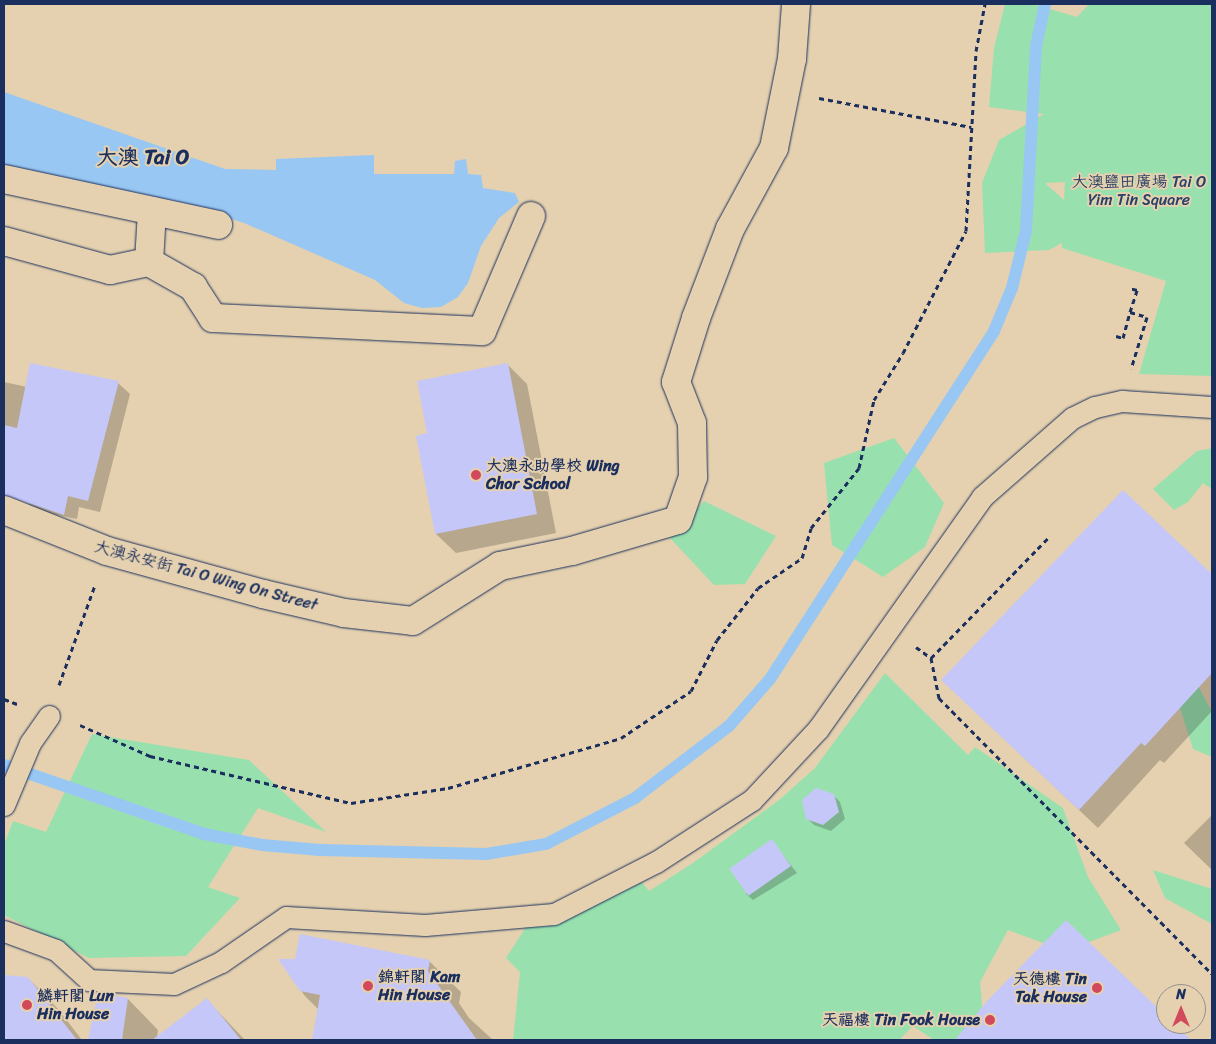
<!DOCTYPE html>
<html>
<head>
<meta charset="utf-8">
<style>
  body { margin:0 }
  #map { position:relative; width:1216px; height:1044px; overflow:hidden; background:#e5d1af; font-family:Sriracha,"LXGW WenKai TC",sans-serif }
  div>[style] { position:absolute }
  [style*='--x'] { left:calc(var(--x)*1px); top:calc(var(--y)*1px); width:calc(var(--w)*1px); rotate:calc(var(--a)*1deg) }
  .green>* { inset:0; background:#99e0af }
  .water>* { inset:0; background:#98c7f3 }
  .shadow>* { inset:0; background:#0003 }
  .stream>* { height:12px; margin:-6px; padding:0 6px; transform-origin:6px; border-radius:6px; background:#98c7f3 }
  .building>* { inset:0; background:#c6c7f9; transform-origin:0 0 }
  .path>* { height:3px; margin-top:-1.5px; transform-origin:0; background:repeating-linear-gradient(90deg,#1b2f5e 0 5px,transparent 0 9px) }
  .roads { filter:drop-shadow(0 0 1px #1b2f5e) drop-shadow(0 0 1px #1b2f5e) }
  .lane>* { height:21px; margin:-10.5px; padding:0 10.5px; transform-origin:10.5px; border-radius:10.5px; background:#e5d1af }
  .street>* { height:28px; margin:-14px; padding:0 14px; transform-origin:14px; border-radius:14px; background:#e5d1af }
  .dots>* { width:14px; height:14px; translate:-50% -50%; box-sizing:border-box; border:2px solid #e5d1af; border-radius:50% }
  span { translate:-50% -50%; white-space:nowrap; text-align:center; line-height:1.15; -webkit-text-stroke:4px #e5d1af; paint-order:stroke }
  .park-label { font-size:16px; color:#284166 }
  .poi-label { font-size:16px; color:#1b2f5e; font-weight:700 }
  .left { translate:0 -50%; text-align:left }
  .right { translate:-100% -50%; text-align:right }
  .street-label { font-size:16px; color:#1b2f5e }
  .district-label { font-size:21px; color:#1b2f5e; font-weight:700 }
  .frame { position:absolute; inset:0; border:5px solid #1b2f5e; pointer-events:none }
  .north { position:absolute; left:1156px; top:984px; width:50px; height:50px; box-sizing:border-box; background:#e5d1af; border:1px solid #94908f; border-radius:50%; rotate:0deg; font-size:14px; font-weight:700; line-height:20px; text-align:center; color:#1b2f5e }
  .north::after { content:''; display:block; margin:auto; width:18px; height:22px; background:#d1495b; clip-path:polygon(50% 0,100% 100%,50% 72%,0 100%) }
</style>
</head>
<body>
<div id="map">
  <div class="green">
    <i style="clip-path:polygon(evenodd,1005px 4px,1033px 4px,1077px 17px,1089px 4px,1212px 4px,1212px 376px,1139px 374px,1166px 281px,1062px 248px,1062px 243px,1049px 250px,985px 253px,982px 183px,999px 140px,1044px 114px,989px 107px,994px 48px,1005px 4px,1065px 182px,1064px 200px,1046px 184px,1046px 183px,1065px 182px)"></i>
    <i style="clip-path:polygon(894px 438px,944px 503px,925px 547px,883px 577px,832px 545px,824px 463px)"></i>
    <i style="clip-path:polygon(1212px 448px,1212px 489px,1203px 483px,1188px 502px,1174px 510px,1153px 489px,1197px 451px)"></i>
    <i style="clip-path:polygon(704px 501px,776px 536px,745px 584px,714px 585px,670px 538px)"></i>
    <i style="clip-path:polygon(1190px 671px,1212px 712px,1212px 757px,1193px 749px,1174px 689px)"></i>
    <i style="clip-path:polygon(885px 673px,968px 755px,975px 747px,1063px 808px,1088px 877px,1121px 930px,1065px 951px,1008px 930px,980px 982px,985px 1040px,934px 1040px,913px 1026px,899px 1040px,513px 1040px,520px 972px,506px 958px,528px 924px,578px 910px,642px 882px,649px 891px,693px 863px,779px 800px,815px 768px)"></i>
    <i style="clip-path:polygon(92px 734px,249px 760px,326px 832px,258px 808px,208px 887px,240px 898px,186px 956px,89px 958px,4px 915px,4px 845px,13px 821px,46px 832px)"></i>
    <i style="clip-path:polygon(1153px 870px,1212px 889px,1212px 924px,1165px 898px)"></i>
  </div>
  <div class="water">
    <i style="clip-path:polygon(4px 92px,225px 169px,276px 170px,276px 159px,374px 155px,374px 174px,454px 174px,455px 161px,466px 159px,468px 174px,481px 175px,483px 188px,515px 193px,519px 202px,499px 218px,481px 246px,468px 283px,458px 297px,441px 307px,422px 308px,404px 303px,375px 280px,244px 223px,181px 203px,4px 171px)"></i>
  </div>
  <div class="shadow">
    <i style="clip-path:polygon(507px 364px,527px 384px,556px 533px,456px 553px,436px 534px,428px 434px)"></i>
    <i style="clip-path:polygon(4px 382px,27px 387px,118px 383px,130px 394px,100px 512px,79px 507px,77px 519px,36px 511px,24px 499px,4px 494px)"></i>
    <i style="clip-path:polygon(1123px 491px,1212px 575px,1212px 711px,1164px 763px,1160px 760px,1098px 828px,961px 698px)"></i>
    <i style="clip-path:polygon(833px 795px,840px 802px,845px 819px,831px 831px,814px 825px,807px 818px)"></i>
    <i style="clip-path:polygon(1212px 815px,1212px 870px,1184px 843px)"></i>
    <i style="clip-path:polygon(772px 841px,797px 873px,753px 900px,746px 894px)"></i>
    <i style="clip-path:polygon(280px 960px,429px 961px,461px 992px,459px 1003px,469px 1018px,493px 1040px,313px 1040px,319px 1010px,305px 996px)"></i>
    <i style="clip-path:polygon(4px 976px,28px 978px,58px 1009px,82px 1040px,8px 1040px,4px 1035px)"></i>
    <i style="clip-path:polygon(99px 995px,128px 999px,158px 1030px,157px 1038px,207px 1000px,245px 1040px,89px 1040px)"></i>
    <i style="clip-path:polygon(1166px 1018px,1166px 1024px,1173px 1024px,1190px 1040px,958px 1038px)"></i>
  </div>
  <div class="stream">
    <i style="--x:4;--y:765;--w:212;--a:19"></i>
    <i style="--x:204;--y:834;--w:59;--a:10.7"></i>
    <i style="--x:262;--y:845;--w:58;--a:4.9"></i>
    <i style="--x:320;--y:850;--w:166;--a:1.4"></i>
    <i style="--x:486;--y:854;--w:61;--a:-9.5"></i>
    <i style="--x:546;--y:844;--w:100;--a:-27.3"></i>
    <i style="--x:635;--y:798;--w:118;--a:-37.5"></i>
    <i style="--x:729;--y:726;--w:62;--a:-48.9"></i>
    <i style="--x:770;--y:679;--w:414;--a:-57.2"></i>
    <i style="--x:994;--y:331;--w:47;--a:-67.3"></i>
    <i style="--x:1012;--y:288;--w:59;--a:-76.2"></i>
    <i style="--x:1026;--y:231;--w:185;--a:-86.9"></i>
    <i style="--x:1036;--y:46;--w:43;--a:-77.9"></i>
  </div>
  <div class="building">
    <i style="clip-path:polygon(30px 363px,119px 381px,88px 501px,68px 496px,64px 515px,4px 495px,4px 425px,17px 428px)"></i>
    <i style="clip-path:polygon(508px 363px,537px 514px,435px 534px,416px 436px,427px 433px,417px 381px)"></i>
    <i style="clip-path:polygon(1123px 490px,1212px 574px,1212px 673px,1145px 746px,1141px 743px,1079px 810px,941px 680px)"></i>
    <i style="clip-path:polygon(816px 788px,834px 794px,839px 812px,823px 825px,806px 819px,802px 800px)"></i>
    <i style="left:772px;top:839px;width:33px;height:52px;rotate:55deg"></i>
    <i style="clip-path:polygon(1066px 920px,1166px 1016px,1166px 1024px,1174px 1024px,1191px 1040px,955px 1040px,988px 1000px)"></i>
    <i style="clip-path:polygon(300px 934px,430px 960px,428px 971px,477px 1040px,312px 1040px,320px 995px,300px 991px,278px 959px,295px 959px)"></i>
    <i style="clip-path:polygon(4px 975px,28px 977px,77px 1040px,4px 1040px)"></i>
    <i style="clip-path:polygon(98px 993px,128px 998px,122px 1040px,88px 1040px)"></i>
    <i style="clip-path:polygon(207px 998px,241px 1040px,152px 1040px)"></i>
  </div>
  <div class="path">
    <i style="--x:819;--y:98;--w:155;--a:10.8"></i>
    <i style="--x:1130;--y:312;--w:18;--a:16"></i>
    <i style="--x:1147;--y:317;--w:54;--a:107.1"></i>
    <i style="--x:1116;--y:336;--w:7;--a:16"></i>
    <i style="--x:1123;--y:338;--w:27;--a:-75"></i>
    <i style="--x:1130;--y:312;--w:23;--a:-72"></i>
    <i style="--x:1137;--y:290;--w:7;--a:-164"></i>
    <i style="--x:916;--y:647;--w:19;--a:36"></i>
    <i style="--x:931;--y:658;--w:41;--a:78.7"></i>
    <i style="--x:939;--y:698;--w:388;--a:45.3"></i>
    <i style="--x:931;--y:658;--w:169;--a:-45.7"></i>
    <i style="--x:59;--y:685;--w:106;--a:-70.2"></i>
    <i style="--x:4;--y:699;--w:14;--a:21"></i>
    <i style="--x:80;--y:725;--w:77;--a:23.9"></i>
    <i style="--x:150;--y:756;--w:206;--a:13.2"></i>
    <i style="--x:351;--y:803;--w:98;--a:-8.8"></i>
    <i style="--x:448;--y:788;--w:180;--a:-16.1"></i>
    <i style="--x:621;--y:738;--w:84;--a:-33.9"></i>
    <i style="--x:691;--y:691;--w:57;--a:-63"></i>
    <i style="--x:717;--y:640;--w:66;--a:-51.7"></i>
    <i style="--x:758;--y:588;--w:53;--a:-34.3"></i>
    <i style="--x:802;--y:558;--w:31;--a:-73"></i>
    <i style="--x:811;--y:528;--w:77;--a:-51.3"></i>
    <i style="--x:859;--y:468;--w:70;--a:-77.6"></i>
    <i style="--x:874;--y:400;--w:55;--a:-58.3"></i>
    <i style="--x:903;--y:353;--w:137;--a:-62.7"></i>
    <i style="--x:966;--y:231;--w:180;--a:-86.8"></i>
    <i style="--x:976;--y:51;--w:48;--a:-79.2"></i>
  </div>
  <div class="roads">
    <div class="lane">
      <i style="--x:4;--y:805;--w:67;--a:-67.2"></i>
      <i style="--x:30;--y:743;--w:33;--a:-55"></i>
      <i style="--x:4;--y:931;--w:55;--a:20.1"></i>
      <i style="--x:56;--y:950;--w:45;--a:42.3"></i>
      <i style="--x:89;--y:980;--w:85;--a:2.7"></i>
      <i style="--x:174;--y:984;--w:52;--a:-25.1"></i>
      <i style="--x:221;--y:962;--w:79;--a:-34.7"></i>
      <i style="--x:286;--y:917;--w:139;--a:3.3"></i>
      <i style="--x:425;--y:925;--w:129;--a:-4.9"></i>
      <i style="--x:554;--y:914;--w:114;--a:-27"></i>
      <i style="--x:656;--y:862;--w:114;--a:-32.9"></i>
      <i style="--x:752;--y:800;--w:97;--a:-47.1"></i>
      <i style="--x:818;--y:729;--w:284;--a:-54.7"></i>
      <i style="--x:982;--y:497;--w:120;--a:-41.3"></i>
      <i style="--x:1072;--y:418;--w:25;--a:-26"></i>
      <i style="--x:1095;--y:407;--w:28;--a:-13"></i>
      <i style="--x:1122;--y:401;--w:90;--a:3.8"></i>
    </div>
    <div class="street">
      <i style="--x:4;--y:179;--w:219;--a:12.1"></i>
      <i style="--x:4;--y:241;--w:110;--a:15.3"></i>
      <i style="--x:110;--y:270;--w:40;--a:-12"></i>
      <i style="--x:149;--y:262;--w:51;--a:29.6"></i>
      <i style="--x:193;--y:287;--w:37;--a:57"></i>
      <i style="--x:213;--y:318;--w:269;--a:2.8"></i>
      <i style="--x:482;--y:331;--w:125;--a:-66.9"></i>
      <i style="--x:149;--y:262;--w:51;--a:-86.6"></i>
      <i style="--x:4;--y:510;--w:111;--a:21.7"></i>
      <i style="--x:107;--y:551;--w:162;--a:15.4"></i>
      <i style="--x:263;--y:594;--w:83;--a:13.2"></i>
      <i style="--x:344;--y:613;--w:69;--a:6.6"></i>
      <i style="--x:413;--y:621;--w:103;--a:-32.3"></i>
      <i style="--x:500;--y:566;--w:74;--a:-11.8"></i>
      <i style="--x:572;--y:551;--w:110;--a:-16.3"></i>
      <i style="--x:678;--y:520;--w:46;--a:-70.8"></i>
      <i style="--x:693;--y:477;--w:54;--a:-91.1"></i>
      <i style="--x:692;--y:423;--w:44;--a:-111.3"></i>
      <i style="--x:676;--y:382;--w:67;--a:-72.6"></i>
      <i style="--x:696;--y:318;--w:95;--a:-69.1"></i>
      <i style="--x:730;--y:229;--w:92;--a:-61.5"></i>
      <i style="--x:774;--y:148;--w:91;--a:-78.6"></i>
      <i style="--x:792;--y:59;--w:55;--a:-85.8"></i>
    </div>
  </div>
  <div class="dots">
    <i style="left:476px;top:475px;background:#d1495b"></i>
    <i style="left:368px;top:986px;background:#d1495b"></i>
    <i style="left:1097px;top:988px;background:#d1495b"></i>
    <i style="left:27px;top:1005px;background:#d1495b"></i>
    <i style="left:990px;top:1020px;background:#d1495b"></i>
  </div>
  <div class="park-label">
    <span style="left:1139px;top:191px">大澳鹽田廣場 Tai O<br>Yim Tin Square</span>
  </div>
  <div class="poi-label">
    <span class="left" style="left:486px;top:475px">大澳永助學校 Wing<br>Chor School</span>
    <span class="left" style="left:378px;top:986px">錦軒閣 Kam<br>Hin House</span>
    <span class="right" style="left:1087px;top:988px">天德樓 Tin<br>Tak House</span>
    <span class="left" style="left:37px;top:1005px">鱗軒閣 Lun<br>Hin House</span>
    <span class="right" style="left:980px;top:1020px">天福樓 Tin Fook House</span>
  </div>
  <div class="street-label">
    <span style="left:206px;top:576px;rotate:15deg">大澳永安街 Tai O Wing On Street</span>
  </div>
  <div class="district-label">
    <span style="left:143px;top:157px">大澳 Tai O</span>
  </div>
  <div class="frame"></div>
  <div class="north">N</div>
</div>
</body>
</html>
